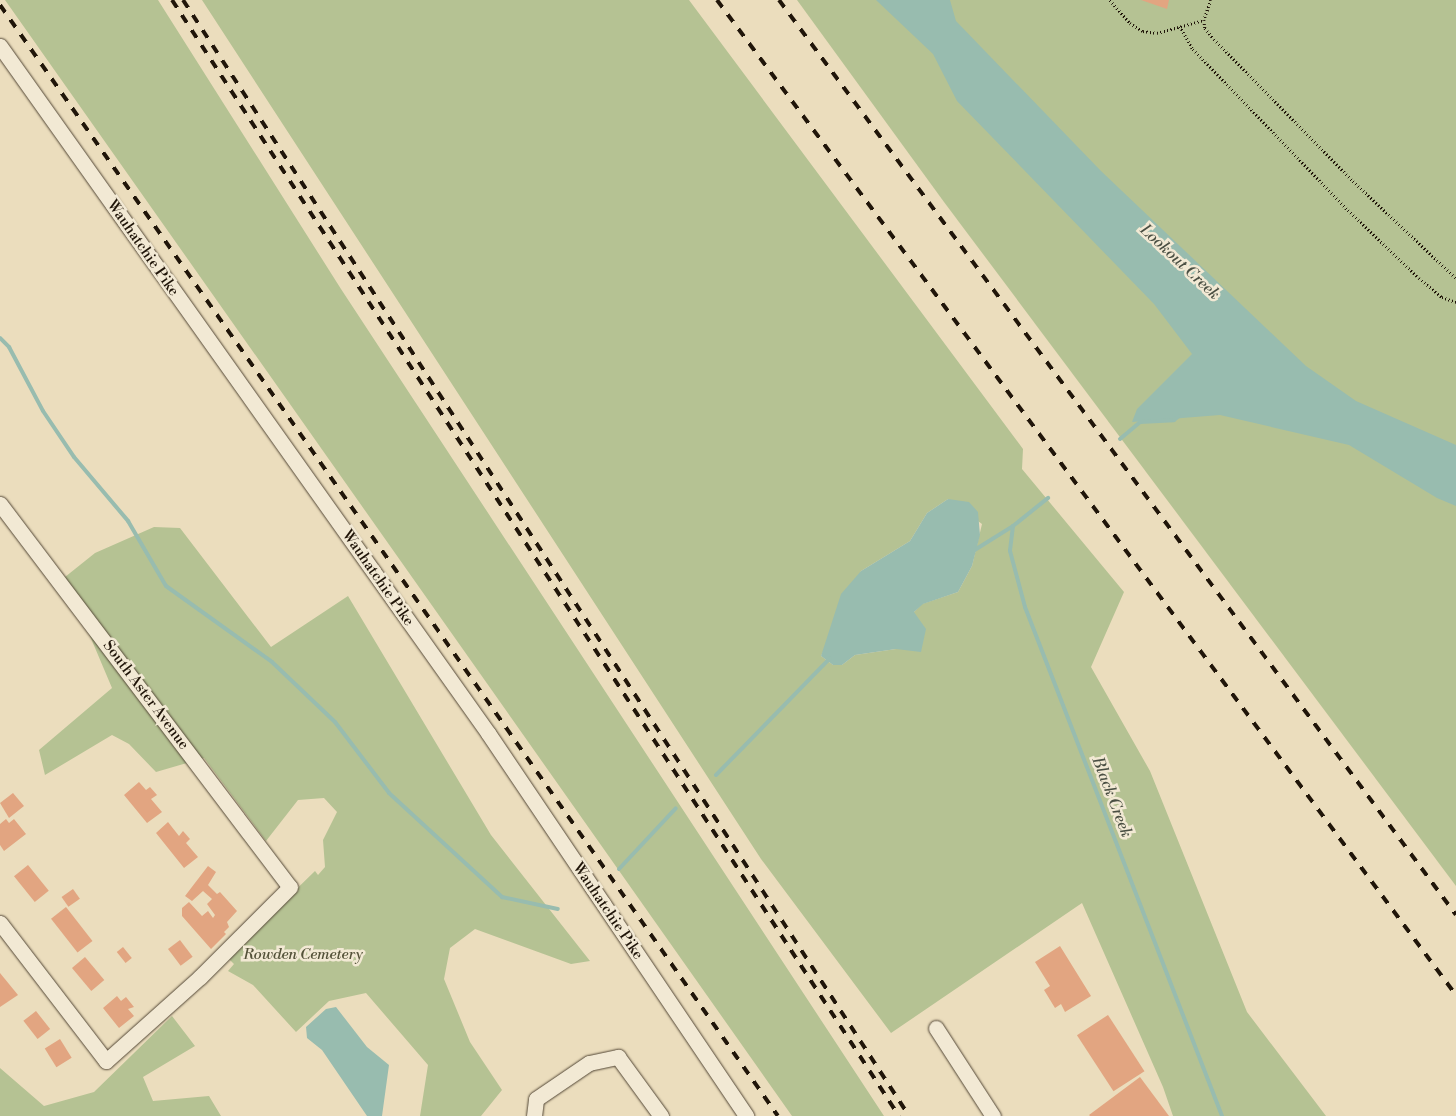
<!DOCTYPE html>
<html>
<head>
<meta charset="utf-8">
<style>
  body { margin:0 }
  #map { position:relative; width:1456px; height:1116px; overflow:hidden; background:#ebddbd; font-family:"Libre Bodoni",serif }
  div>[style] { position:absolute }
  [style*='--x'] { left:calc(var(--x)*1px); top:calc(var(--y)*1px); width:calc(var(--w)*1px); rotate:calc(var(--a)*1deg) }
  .green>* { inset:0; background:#b5c293 }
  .water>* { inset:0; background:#98bcaf }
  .stream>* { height:4px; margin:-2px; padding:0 2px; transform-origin:2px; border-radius:2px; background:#98bcaf }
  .building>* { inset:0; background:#e2a581; transform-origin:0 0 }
  .path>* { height:2.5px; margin-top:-1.25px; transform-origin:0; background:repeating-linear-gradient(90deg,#201509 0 1px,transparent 0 3.5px) }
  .roads { filter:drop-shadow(0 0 1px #534736) drop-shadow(0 0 1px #534736) }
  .minor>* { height:15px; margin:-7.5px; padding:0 7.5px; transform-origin:7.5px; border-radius:7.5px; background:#f2e9d4 }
  .rail>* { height:4px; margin-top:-2px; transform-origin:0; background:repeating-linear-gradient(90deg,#201509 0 9px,transparent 0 18px) }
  span { translate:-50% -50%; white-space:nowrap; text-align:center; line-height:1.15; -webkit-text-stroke:5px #f2e9d4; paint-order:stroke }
  .street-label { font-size:15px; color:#201509 }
  .park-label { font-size:15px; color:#545239; font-style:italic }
  .water-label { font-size:16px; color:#4a4f43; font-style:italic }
</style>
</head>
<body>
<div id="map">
  <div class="green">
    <i style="clip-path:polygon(5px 0,158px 0,341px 289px,884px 1116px,792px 1116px)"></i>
    <i style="clip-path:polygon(evenodd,202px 0,689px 0,1023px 449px,1022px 469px,1124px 592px,1091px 667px,1150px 771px,1247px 1012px,1326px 1116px,1173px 1116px,1163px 1087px,1082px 903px,891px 1033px,761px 859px,202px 0,948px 499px,982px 524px,972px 566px,958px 592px,922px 604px,914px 612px,896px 649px,855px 655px,842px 665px,833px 665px,821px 656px,861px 571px,910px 541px,927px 513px,948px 499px)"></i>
    <i style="clip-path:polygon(797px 0,1456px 0,1456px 886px,944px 202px)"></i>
    <i style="clip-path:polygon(154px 527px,180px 528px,271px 647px,348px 596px,491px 835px,590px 961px,571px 964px,475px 929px,450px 948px,444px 979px,470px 1042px,502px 1090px,481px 1116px,420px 1116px,428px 1065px,366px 993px,329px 1001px,296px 1032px,253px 985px,228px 971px,234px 964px,227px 957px,315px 871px,318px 875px,325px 867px,323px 840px,337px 812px,324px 798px,298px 800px,266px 841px,204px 758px,156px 772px,129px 744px,112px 735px,45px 775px,39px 750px,112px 688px,65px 577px,95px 553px)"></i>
    <i style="clip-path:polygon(172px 1016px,195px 1046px,143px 1077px,153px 1101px,209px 1096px,221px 1116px,0 1116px,0 1068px,44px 1106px,94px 1092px)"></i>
  </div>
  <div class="water">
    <i style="clip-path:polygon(876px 0,950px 0,956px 21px,1101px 171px,1306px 366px,1356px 401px,1456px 445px,1456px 506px,1437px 498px,1349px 445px,1220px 415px,1132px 422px,1137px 409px,1192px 354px,1154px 304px,957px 101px,933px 54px)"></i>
    <i style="clip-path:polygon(948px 499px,969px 502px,978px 512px,980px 535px,972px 566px,958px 592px,923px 604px,914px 612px,926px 629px,921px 652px,896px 649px,855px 655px,842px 665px,833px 665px,821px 656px,841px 594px,861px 571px,910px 541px,927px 513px)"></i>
    <i style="clip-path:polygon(336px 1007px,367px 1047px,389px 1065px,382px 1116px,367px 1116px,322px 1050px,307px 1038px,306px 1027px,326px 1009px)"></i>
  </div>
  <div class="stream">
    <i style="--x:0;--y:338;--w:13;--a:45"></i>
    <i style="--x:9;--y:347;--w:72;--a:62"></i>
    <i style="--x:43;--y:411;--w:55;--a:56"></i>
    <i style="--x:74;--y:457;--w:84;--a:49.8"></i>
    <i style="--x:128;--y:521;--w:75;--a:59.7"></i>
    <i style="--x:166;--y:586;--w:130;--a:35.6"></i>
    <i style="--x:272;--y:662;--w:87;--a:43.6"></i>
    <i style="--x:335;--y:722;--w:89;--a:52.7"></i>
    <i style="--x:389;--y:793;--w:154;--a:42.6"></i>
    <i style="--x:502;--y:897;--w:57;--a:12.1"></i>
    <i style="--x:1120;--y:439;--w:26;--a:-40"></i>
    <i style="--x:1140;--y:422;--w:34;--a:-3"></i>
    <i style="--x:1174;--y:420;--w:6;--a:-39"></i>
    <i style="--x:1013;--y:526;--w:25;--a:97"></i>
    <i style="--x:1010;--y:551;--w:58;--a:75"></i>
    <i style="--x:1025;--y:607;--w:546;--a:68.84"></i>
    <i style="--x:973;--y:551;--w:47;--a:-32"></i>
    <i style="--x:1013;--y:526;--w:45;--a:-38.7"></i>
    <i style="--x:716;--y:775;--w:163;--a:-45.7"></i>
    <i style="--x:619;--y:869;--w:83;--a:-46.9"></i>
  </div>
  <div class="building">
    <i style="clip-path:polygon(1141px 0,1169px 0,1167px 9px)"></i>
    <i style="clip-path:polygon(139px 782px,146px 790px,150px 787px,157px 795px,151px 799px,162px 812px,147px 823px,124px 795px)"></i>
    <i style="clip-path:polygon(13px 793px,24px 806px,9px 818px,0 803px)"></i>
    <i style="clip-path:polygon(6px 819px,9px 823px,14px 819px,26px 834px,4px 851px,0 845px,0 824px)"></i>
    <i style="clip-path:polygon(168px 822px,179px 836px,183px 831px,190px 839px,186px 843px,198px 857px,184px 868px,156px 833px)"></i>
    <i style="left:28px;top:865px;width:33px;height:18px;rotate:51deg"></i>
    <i style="clip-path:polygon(208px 866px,216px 872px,208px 885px,217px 894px,220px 892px,237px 911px,227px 922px,229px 927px,224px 932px,226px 934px,211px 949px,182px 916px,182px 908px,189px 902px,202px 916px,208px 911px,213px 918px,215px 915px,207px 904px,212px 899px,203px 891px,192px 901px,185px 896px)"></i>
    <i style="left:73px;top:889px;width:12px;height:14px;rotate:55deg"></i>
    <i style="left:66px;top:907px;width:43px;height:19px;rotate:52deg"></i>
    <i style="left:180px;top:940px;width:21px;height:15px;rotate:53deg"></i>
    <i style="clip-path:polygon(1060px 946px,1091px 996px,1065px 1012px,1061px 1004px,1055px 1008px,1044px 990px,1050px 986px,1035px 962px)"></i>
    <i style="left:123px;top:947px;width:14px;height:8px;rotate:51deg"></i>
    <i style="left:85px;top:957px;width:30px;height:17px;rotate:50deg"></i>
    <i style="clip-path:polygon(0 973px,18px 995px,0 1007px)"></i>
    <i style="clip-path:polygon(117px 996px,121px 1001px,126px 997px,134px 1007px,128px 1009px,134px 1016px,119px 1028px,103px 1008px)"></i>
    <i style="left:36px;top:1011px;width:23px;height:16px;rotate:52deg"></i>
    <i style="left:1108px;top:1015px;width:67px;height:37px;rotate:57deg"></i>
    <i style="left:60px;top:1039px;width:22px;height:18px;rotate:58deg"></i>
    <i style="clip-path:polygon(1140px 1077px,1169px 1116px,1090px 1116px,1089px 1115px)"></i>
  </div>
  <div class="path">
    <i style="--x:1110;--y:0;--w:30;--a:49"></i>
    <i style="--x:1130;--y:23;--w:15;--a:32"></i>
    <i style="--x:1143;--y:31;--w:14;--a:8"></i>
    <i style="--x:1157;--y:33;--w:49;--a:-15.5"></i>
    <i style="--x:1211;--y:0;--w:21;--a:109"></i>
    <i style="--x:1204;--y:20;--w:8;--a:83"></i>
    <i style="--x:1205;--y:28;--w:14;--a:51"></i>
    <i style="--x:1214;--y:39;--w:199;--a:45.6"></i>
    <i style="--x:1353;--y:181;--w:141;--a:43.3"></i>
    <i style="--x:1180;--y:26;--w:26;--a:61"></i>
    <i style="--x:1193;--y:49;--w:223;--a:46.1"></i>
    <i style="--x:1348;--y:210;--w:98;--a:43.8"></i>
    <i style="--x:1419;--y:278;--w:30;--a:40"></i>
    <i style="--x:1442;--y:297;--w:15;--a:20"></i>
  </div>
  <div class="roads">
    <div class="minor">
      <i style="--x:0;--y:46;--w:843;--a:54.61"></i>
      <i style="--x:488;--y:733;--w:462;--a:56"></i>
      <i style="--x:0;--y:504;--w:480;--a:52.9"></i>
      <i style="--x:290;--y:887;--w:127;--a:135"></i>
      <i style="--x:200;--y:977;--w:126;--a:138.2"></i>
      <i style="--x:106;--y:1061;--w:174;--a:-127.5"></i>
      <i style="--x:936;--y:1028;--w:105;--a:57.1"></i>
      <i style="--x:534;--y:1116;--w:17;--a:-83"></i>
      <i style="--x:536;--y:1099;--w:64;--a:-34.2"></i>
      <i style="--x:589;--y:1063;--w:30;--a:-12"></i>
      <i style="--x:618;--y:1057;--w:73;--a:53.9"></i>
    </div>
  </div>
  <div class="rail">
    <i style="--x:172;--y:0;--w:1332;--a:56.92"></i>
    <i style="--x:183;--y:0;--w:1331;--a:56.95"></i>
    <i style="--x:717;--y:0;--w:1239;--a:53.4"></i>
    <i style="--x:779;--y:0;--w:1138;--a:53.5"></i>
    <i style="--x:0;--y:5;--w:1356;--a:55"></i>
  </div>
  <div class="street-label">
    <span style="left:143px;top:248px;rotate:55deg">Wauhatchie Pike</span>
    <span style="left:378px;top:578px;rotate:55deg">Wauhatchie Pike</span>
    <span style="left:146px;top:695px;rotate:53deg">South Aster Avenue</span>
    <span style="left:608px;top:911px;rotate:56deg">Wauhatchie Pike</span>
  </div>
  <div class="park-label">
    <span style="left:303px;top:955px">Rowden Cemetery</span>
  </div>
  <div class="water-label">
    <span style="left:1180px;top:262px;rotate:43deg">Lookout Creek</span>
    <span style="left:1112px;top:797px;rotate:69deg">Black Creek</span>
  </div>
</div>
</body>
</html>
